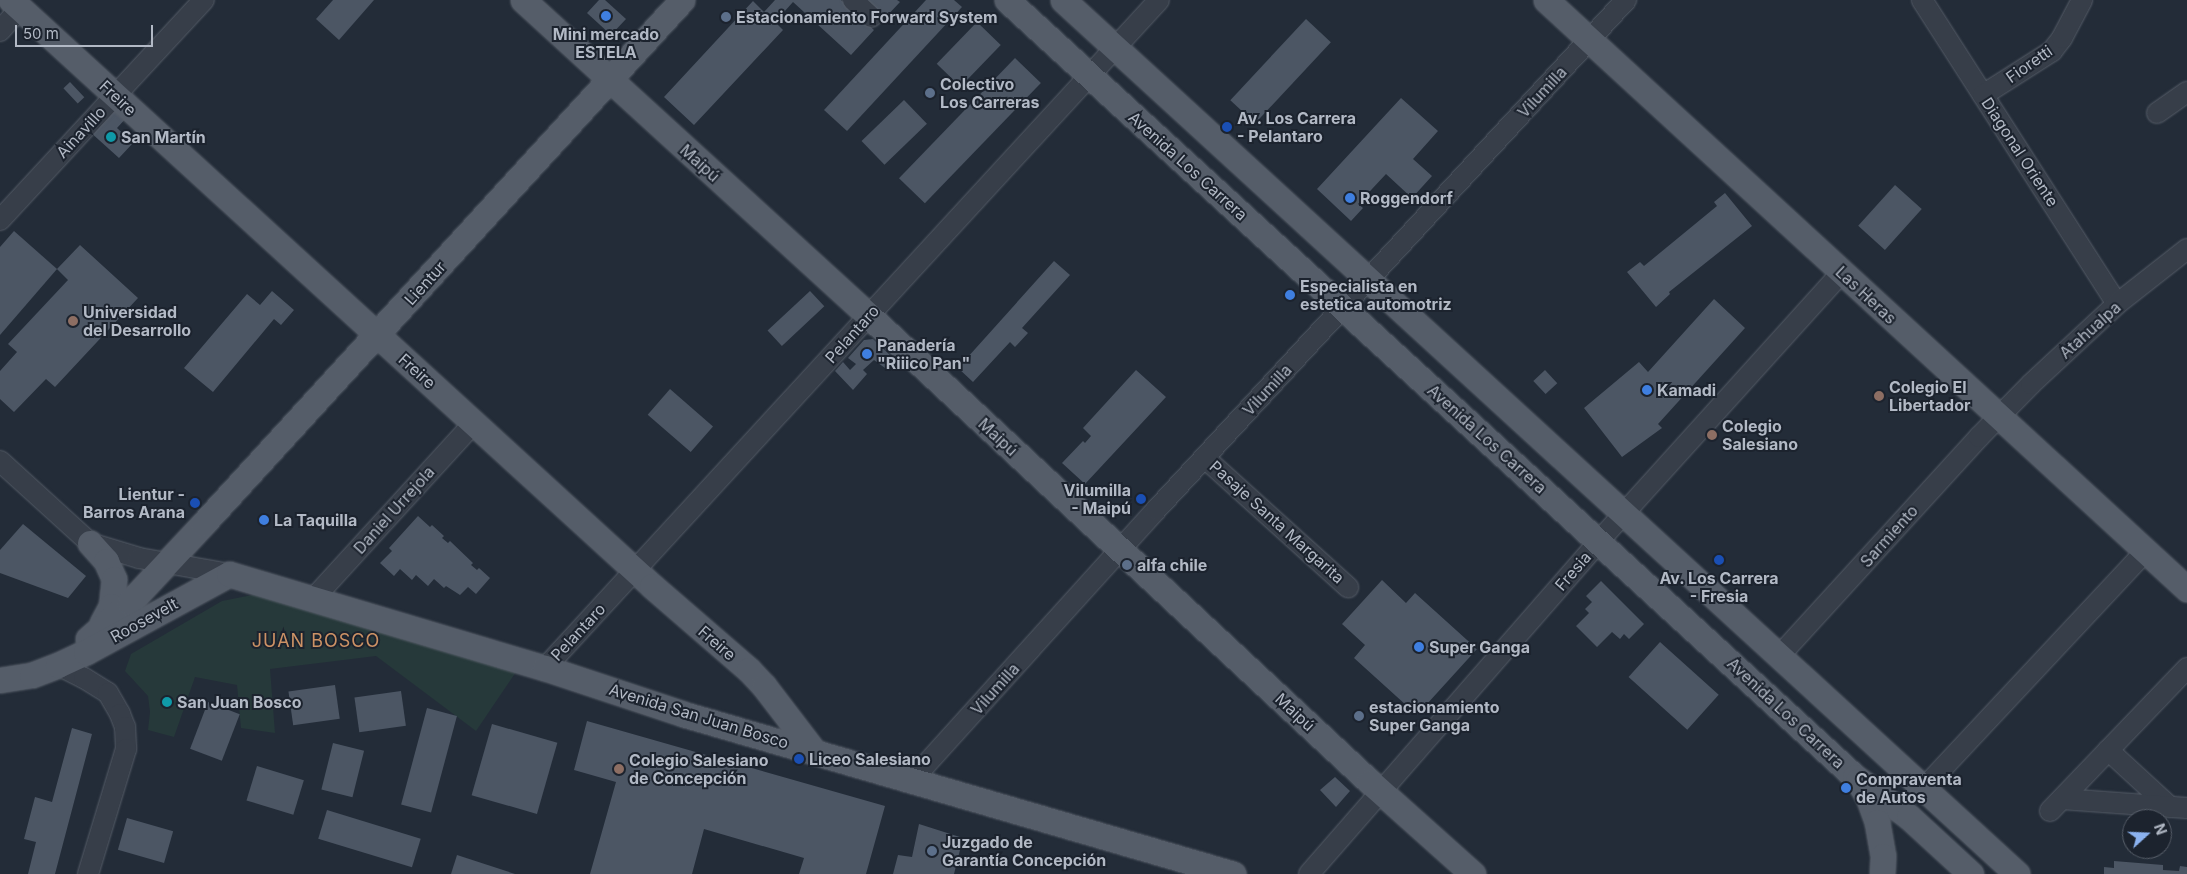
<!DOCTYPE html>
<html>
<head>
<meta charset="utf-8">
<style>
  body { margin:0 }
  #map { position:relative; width:2187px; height:874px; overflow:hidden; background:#232c38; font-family:Inter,sans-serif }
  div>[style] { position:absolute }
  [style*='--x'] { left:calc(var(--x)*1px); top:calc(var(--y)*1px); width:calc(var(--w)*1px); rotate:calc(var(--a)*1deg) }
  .green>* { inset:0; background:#26393a }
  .building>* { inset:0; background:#4c5664; transform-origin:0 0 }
  .roads { filter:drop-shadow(0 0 1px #555c67) drop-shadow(0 0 1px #555c67) }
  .minor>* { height:20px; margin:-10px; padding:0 10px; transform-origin:10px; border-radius:10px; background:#373e49 }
  .major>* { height:25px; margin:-12.5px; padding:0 12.5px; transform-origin:12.5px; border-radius:12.5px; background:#555d69 }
  .dots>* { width:14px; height:14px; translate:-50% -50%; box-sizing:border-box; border:2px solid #1c232e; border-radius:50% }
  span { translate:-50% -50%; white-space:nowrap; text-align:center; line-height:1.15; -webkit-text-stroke:4px #1c232e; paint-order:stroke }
  .poi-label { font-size:16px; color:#b2b9c5; font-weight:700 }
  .left { translate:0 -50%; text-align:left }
  .right { translate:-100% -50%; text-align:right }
  .street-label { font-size:16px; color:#b2b9c5 }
  .neighbourhood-label { font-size:18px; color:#cc9265; letter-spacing:1px }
  .north { position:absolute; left:2122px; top:809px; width:50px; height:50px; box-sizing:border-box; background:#1c232e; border:1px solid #585f6a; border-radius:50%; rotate:70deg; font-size:14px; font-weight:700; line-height:20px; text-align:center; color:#b2b9c5 }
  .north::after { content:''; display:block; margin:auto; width:18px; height:22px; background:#8bb2f0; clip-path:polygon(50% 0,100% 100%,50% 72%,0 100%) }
  .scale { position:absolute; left:15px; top:25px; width:138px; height:22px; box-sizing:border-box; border:2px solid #b2b9c5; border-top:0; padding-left:6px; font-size:15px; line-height:18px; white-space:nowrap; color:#b2b9c5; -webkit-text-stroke:4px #1c232e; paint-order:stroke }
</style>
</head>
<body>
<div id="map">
  <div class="green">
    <i style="clip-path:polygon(267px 592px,456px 655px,516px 672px,476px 731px,376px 656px,270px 669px,275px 733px,241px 728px,237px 685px,195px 677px,174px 737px,148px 730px,150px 712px,148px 696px,125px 671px,131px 654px,222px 601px)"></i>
  </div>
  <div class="building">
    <i style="clip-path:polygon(333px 0,374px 0,339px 40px,316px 19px)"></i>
    <i style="clip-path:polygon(599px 0,605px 0,626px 19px,611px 35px,587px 13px)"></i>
    <i style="clip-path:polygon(775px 0,841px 0,874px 30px,851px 55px,793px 2px,775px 22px,783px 30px,694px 125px,664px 97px,753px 1px,764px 12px)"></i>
    <i style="clip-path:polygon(866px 0,897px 0,900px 2px,885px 18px)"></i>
    <i style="clip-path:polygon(926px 0,954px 0,962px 7px,847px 131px,824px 110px)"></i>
    <i style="left:1306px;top:19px;width:34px;height:111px;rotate:43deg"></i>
    <i style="left:977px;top:22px;width:33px;height:58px;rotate:44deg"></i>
    <i style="left:1015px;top:58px;width:36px;height:167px;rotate:44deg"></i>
    <i style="left:70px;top:82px;width:21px;height:9px;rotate:47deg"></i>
    <i style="clip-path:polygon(1401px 98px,1438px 131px,1413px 159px,1432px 176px,1412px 198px,1386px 174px,1358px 204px,1363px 208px,1351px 221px,1317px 189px)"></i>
    <i style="left:904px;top:100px;width:33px;height:59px;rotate:46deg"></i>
    <i style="clip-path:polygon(109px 109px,128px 116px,117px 128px,133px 143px,119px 158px,89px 131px)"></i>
    <i style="left:1895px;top:185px;width:36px;height:55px;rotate:42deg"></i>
    <i style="clip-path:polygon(1725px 193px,1752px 226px,1669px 292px,1670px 294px,1656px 307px,1627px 272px,1640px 262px,1644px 266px,1717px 206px,1714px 202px)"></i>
    <i style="clip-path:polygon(14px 231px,57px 269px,0 335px,0 247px)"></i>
    <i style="clip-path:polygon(80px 245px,138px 298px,55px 387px,46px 379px,14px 412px,0 399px,0 371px,17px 352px,8px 344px,68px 280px,57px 269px)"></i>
    <i style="clip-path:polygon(1054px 261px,1070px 275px,1022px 328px,1028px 333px,1015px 347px,1010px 342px,973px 382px,958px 368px)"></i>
    <i style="clip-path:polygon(272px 291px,294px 310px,281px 325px,274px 319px,213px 392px,184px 368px,247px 294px,260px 305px)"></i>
    <i style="left:810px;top:291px;width:21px;height:58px;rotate:47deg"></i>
    <i style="clip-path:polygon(1714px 299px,1745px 328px,1658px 424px,1662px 428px,1622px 457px,1584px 408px,1639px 362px,1648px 372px)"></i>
    <i style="clip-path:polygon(873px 339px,893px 358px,885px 368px,874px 360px,863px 370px,867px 374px,853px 390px,835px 371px,843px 362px,850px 370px,856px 364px,848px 358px,864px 340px)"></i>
    <i style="clip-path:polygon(1136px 370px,1166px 397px,1085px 484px,1062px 463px,1083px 441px,1085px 443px,1091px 436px,1083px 428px)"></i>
    <i style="left:1545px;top:370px;width:18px;height:16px;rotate:47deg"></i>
    <i style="left:670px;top:389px;width:57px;height:34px;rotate:41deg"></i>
    <i style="clip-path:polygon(418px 516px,430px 527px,432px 525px,444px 536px,442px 538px,448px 543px,450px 541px,473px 563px,471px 565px,477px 570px,479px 568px,490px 578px,476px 594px,468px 587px,460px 595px,446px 586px,444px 588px,434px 579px,428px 586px,416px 575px,412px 580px,400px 569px,394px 576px,380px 563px,392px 551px,389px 548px)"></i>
    <i style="clip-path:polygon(23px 524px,86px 576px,68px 598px,0 573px,0 550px)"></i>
    <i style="clip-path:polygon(1382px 580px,1406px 603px,1415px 593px,1477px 649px,1417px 715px,1354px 658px,1365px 645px,1342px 624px)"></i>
    <i style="clip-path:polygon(1601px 581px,1644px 624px,1629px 639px,1624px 634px,1620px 639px,1612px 632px,1597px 647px,1576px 626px,1589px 613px,1585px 609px,1592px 602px,1586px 596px)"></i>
    <i style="left:1660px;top:642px;width:79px;height:47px;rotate:42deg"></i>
    <i style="left:335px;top:685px;width:34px;height:47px;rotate:82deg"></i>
    <i style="left:401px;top:691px;width:35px;height:47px;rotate:82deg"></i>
    <i style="left:208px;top:702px;width:34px;height:50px;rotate:21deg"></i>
    <i style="left:427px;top:708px;width:31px;height:100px;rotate:15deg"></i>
    <i style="clip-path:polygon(587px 721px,885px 806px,866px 874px,799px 874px,804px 858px,704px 829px,692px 874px,590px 874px,616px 782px,574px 770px)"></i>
    <i style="left:492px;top:724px;width:68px;height:74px;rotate:16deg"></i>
    <i style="clip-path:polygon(72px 728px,92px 734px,55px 874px,28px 874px,36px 842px,24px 839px,35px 797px,52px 802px)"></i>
    <i style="left:333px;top:743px;width:32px;height:48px;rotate:14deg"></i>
    <i style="left:257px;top:766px;width:49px;height:36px;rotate:17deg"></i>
    <i style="clip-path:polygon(1335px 777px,1350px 791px,1336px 807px,1320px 790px)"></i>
    <i style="left:327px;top:810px;width:98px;height:30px;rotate:17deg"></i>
    <i style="left:127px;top:818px;width:48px;height:33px;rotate:16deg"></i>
    <i style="clip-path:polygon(919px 824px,963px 838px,954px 874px,893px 874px,898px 855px,912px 857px)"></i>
    <i style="clip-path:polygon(457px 855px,515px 874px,451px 874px)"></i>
    <i style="clip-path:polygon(2114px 861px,2163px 865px,2163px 870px,2179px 871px,2180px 866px,2187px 867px,2187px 874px,2104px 874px,2104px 867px,2114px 868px)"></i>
  </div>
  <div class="roads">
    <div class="minor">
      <i style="--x:853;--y:0;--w:25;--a:43"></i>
      <i style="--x:1922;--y:0;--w:361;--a:57.3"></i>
      <i style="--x:0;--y:31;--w:30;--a:-49"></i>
      <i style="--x:1983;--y:95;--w:82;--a:-32.5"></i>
      <i style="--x:2052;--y:51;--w:16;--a:-52"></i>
      <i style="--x:2062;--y:38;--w:43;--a:-62.2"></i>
      <i style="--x:2157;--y:113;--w:37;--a:-35"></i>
      <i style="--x:0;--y:220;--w:300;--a:-47.2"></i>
      <i style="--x:1205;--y:458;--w:193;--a:42.1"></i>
      <i style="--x:0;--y:461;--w:122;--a:42.3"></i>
      <i style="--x:90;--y:543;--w:51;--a:17"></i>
      <i style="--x:139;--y:558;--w:91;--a:10.1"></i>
      <i style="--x:314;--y:598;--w:237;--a:-47.6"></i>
      <i style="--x:1780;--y:655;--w:295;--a:-47.6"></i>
      <i style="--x:1979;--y:437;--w:74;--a:-45.5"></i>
      <i style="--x:2031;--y:384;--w:117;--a:-42.9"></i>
      <i style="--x:2117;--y:304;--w:89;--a:-38.2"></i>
      <i style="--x:58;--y:665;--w:29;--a:27"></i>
      <i style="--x:84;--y:678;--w:28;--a:32"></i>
      <i style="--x:108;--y:693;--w:24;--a:60"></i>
      <i style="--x:120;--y:714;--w:14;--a:69"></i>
      <i style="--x:125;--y:727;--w:22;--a:87"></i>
      <i style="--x:126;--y:749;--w:131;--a:106.9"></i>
      <i style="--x:545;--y:668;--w:907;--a:-47.41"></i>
      <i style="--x:2108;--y:750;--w:84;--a:42.6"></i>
      <i style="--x:911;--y:781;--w:365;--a:-47.9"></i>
      <i style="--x:1156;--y:510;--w:694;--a:-47.34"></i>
      <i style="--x:1924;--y:788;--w:325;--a:-46.9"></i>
      <i style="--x:2062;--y:799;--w:125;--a:4.1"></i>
      <i style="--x:2050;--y:811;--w:198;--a:-46.2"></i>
      <i style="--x:1309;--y:874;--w:442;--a:-48.9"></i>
      <i style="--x:1599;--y:541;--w:363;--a:-47.9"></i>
    </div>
    <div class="major">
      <i style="--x:11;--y:0;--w:868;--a:42.43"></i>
      <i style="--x:652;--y:586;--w:128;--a:40.9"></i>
      <i style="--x:749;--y:670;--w:22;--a:47"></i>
      <i style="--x:764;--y:686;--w:81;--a:52.6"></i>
      <i style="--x:523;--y:0;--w:469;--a:42.4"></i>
      <i style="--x:869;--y:316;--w:684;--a:42.93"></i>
      <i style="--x:1370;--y:782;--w:138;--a:41.8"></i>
      <i style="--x:1007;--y:0;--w:1150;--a:42.5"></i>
      <i style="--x:1855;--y:777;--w:67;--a:36.5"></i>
      <i style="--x:1909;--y:817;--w:84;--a:42.6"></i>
      <i style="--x:1063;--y:0;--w:1294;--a:42.49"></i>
      <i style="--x:1546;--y:0;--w:871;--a:42.58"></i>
      <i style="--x:90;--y:543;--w:24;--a:48"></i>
      <i style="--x:106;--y:561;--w:20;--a:66"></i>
      <i style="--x:114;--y:579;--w:27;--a:96"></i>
      <i style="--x:111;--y:606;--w:19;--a:118"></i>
      <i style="--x:88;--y:639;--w:56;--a:-41.4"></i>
      <i style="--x:130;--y:602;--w:107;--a:-46.9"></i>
      <i style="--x:203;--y:524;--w:710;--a:-47.57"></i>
      <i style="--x:0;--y:680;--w:32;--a:-9"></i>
      <i style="--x:32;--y:675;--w:28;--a:-21"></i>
      <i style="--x:58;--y:665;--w:31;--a:-25"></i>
      <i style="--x:86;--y:652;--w:163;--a:-28.6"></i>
      <i style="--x:229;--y:574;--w:330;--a:16.6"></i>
      <i style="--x:545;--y:668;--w:145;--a:18.4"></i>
      <i style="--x:683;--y:714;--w:573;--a:16.22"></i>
      <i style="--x:1858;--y:781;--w:19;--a:58"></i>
      <i style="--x:1868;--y:797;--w:27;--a:70"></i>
      <i style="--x:1877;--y:822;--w:35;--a:80"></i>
      <i style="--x:1883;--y:856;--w:18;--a:93"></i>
    </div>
  </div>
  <div class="dots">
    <i style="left:606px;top:16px;background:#3f7fe0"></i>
    <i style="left:726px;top:17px;background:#5c6f8a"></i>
    <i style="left:930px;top:93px;background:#5c6f8a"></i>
    <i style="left:1227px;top:127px;background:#1a4fb4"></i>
    <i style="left:111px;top:137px;background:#0f9aa8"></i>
    <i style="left:1350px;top:198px;background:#3f7fe0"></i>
    <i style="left:1290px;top:295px;background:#3f7fe0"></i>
    <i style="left:73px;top:321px;background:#8d6e63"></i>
    <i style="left:867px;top:354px;background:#3f7fe0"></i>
    <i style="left:1647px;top:390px;background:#3f7fe0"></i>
    <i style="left:1879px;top:396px;background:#8d6e63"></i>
    <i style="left:1712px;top:435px;background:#8d6e63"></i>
    <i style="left:1141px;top:499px;background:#1a4fb4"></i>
    <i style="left:195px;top:503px;background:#1a4fb4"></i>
    <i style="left:264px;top:520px;background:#3f7fe0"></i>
    <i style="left:1719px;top:560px;background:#1a4fb4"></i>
    <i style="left:1127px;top:565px;background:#5c6f8a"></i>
    <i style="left:1419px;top:647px;background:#3f7fe0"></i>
    <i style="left:167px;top:702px;background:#0f9aa8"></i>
    <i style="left:1359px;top:716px;background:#5c6f8a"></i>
    <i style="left:799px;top:759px;background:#1a4fb4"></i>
    <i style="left:619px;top:769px;background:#8d6e63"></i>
    <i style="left:1846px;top:788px;background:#3f7fe0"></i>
    <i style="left:932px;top:851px;background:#5c6f8a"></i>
  </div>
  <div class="poi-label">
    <span class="left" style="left:736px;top:17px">Estacionamiento Forward System</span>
    <span style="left:606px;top:43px">Mini mercado<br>ESTELA</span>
    <span class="left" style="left:940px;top:93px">Colectivo<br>Los Carreras</span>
    <span class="left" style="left:1237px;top:127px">Av. Los Carrera<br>- Pelantaro</span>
    <span class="left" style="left:121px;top:137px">San Martín</span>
    <span class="left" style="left:1360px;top:198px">Roggendorf</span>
    <span class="left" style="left:1300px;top:295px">Especialista en<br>estetica automotriz</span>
    <span class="left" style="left:83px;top:321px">Universidad<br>del Desarrollo</span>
    <span class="left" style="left:877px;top:354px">Panadería<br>"Riiico Pan"</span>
    <span class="left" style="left:1889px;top:396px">Colegio El<br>Libertador</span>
    <span class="left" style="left:1657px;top:390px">Kamadi</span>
    <span class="left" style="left:1722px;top:435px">Colegio<br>Salesiano</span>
    <span class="right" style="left:1131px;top:499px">Vilumilla<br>- Maipú</span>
    <span class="right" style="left:185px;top:503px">Lientur -<br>Barros Arana</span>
    <span class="left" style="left:274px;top:520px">La Taquilla</span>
    <span class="left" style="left:1137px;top:565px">alfa chile</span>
    <span style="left:1719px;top:587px">Av. Los Carrera<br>- Fresia</span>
    <span class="left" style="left:1429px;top:647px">Super Ganga</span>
    <span class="left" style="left:177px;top:702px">San Juan Bosco</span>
    <span class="left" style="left:1369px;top:716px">estacionamiento<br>Super Ganga</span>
    <span class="left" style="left:809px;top:759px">Liceo Salesiano</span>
    <span class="left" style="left:629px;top:769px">Colegio Salesiano<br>de Concepción</span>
    <span class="left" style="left:1856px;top:788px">Compraventa<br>de Autos</span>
    <span class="left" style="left:942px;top:851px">Juzgado de<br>Garantía Concepción</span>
  </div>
  <div class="street-label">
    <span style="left:2029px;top:64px;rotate:-35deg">Fioretti</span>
    <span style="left:1542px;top:92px;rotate:-47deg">Vilumilla</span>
    <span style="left:118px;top:98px;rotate:43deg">Freire</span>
    <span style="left:81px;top:132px;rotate:-47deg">Ainavillo</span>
    <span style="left:2020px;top:152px;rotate:57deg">Diagonal Oriente</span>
    <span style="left:700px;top:163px;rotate:42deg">Maipú</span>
    <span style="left:1188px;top:166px;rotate:42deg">Avenida Los Carrera</span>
    <span style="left:425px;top:283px;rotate:-48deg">Lientur</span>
    <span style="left:1866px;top:295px;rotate:43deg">Las Heras</span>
    <span style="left:2090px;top:330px;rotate:-42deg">Atahualpa</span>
    <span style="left:852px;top:334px;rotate:-48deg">Pelantaro</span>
    <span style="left:417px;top:371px;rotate:42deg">Freire</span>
    <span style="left:1267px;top:390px;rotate:-47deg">Vilumilla</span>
    <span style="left:998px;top:437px;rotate:43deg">Maipú</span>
    <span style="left:1487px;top:439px;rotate:42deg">Avenida Los Carrera</span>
    <span style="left:394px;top:510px;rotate:-48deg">Daniel Urrejola</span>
    <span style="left:1277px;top:522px;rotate:42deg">Pasaje Santa Margarita</span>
    <span style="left:1889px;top:536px;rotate:-48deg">Sarmiento</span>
    <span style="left:1573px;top:571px;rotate:-49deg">Fresia</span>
    <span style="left:144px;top:620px;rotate:-29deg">Roosevelt</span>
    <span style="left:578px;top:632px;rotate:-47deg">Pelantaro</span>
    <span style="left:717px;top:643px;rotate:41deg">Freire</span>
    <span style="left:995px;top:689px;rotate:-48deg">Vilumilla</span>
    <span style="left:1295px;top:712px;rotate:43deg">Maipú</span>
    <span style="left:1786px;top:713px;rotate:43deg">Avenida Los Carrera</span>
    <span style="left:699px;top:716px;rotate:17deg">Avenida San Juan Bosco</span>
  </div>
  <div class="neighbourhood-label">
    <span style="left:316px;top:641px">JUAN BOSCO</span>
  </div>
  <div class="north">N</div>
  <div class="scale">50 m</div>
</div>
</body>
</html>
